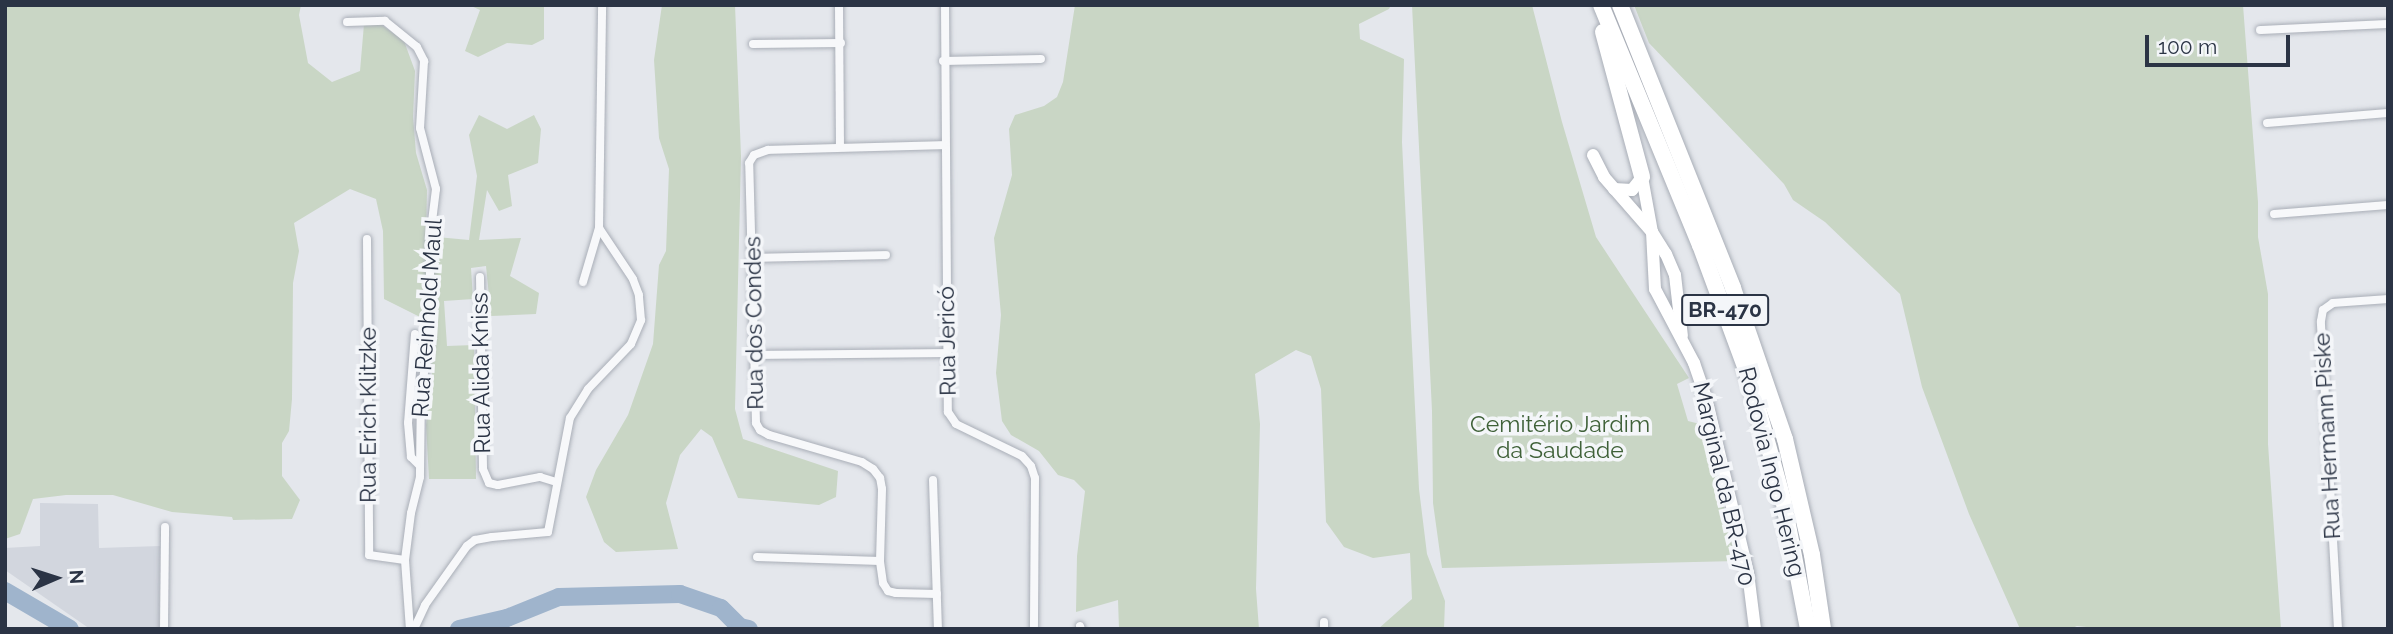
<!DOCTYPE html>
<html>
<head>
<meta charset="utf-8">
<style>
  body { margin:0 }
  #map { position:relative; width:2393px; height:634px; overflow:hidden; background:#e4e7ec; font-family:Raleway,sans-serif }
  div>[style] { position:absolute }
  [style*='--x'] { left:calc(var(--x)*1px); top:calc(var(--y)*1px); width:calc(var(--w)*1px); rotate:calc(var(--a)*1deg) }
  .built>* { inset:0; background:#d2d6de }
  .green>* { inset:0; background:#c9d6c5 }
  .river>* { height:18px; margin:-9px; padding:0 9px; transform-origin:9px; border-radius:9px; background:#9fb4cc }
  .roads { filter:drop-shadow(0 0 2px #a9aeb7) drop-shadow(0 0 2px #a9aeb7) }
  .street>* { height:8px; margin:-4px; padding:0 4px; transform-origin:4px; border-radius:4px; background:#f7f8fa }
  .secondary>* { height:12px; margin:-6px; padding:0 6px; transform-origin:6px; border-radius:6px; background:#fff }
  .highway>* { height:16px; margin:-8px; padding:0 8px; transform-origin:8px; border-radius:8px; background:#fff }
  span { translate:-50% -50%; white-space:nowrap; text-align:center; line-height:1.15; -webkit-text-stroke:7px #f4f6f9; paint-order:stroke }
  .shield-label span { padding:2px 5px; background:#f4f6f9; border:2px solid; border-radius:5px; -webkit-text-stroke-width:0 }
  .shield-label { font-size:21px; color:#2b3445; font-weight:700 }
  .street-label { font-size:23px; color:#2b3445 }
  .park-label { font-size:23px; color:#3f6138 }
  .frame { position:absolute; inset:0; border:7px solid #2b3445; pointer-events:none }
  .north { position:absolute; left:21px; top:543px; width:70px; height:70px; -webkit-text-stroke:5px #f4f6f9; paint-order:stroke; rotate:87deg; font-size:19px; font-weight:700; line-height:28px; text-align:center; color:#2b3445 }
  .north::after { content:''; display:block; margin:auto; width:24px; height:32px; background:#2b3445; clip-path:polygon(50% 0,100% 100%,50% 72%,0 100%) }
  .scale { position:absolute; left:2145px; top:35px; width:145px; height:32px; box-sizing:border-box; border:4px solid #2b3445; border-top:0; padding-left:9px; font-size:21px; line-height:24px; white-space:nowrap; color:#2b3445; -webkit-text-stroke:5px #f4f6f9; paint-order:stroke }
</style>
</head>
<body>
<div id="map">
  <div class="built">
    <i style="clip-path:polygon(40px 503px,98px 504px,99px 548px,160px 546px,159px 629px,90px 629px,5px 570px,5px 548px,40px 546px)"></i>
  </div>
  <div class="green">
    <i style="clip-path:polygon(5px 5px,301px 5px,299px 15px,308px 63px,332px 82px,360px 71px,364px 24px,379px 23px,404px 41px,415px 71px,413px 117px,416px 153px,427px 190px,426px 236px,469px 240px,477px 176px,469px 135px,479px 115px,507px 129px,534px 115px,541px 129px,538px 163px,508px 175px,512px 206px,499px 211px,487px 190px,479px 240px,521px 238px,510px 276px,539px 293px,536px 314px,491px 316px,486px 266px,471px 268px,473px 299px,444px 301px,447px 346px,474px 345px,476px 479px,429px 479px,426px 425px,432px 374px,420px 317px,384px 299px,383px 231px,376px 199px,350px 189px,294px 223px,299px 251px,293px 283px,292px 399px,289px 431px,282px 443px,282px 476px,300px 500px,292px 519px,233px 520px,232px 517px,172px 512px,113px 495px,66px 495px,33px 499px,20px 534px,5px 539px)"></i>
    <i style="clip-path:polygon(469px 5px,544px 5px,544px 39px,532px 45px,507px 43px,478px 57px,465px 51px,480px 10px)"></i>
    <i style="clip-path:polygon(662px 5px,735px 5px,741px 156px,735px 409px,743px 439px,838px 471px,836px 497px,819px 505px,738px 498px,712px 437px,701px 429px,680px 455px,666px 503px,678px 549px,616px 552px,604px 542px,586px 497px,596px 470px,628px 415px,653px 344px,659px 265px,666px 251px,669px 169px,659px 138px,654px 60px)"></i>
    <i style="clip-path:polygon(1075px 5px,1391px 5px,1389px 9px,1359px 24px,1360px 39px,1404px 59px,1402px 142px,1419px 489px,1427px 554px,1445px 601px,1444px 629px,1378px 629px,1412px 599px,1410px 553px,1373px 558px,1344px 547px,1326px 522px,1321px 389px,1311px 356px,1296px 350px,1255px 374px,1260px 424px,1256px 589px,1259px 629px,1119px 629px,1118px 600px,1076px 612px,1077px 556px,1085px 491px,1074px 480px,1058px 475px,1039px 451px,1011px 435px,1002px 421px,996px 373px,1001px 315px,994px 238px,1012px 175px,1009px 129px,1015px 115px,1044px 106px,1057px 97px,1063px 82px)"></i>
    <i style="clip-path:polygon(1412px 5px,1532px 5px,1562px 122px,1596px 237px,1689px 378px,1677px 384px,1688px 421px,1704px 425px,1737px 561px,1442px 568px,1433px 503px,1432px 411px)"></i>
    <i style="clip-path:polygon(1634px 5px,2243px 5px,2258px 202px,2258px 237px,2268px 294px,2268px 444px,2281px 629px,2105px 629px,2077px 626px,2070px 629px,2020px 629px,1969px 514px,1922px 387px,1900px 294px,1825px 222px,1793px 200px,1784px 184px,1649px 43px)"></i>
  </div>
  <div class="river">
    <i style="--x:5;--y:591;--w:75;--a:30.3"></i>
    <i style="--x:459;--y:629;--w:49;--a:-12.9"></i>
    <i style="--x:507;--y:618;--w:56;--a:-22"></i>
    <i style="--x:559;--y:597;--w:121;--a:-1.4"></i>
    <i style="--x:680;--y:594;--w:43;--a:18.9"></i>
    <i style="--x:721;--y:608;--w:27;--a:45"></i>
    <i style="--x:740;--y:627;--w:9;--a:13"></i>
  </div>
  <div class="roads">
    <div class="street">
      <i style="--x:839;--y:5;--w:141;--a:89.6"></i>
      <i style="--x:945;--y:5;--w:407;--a:89.6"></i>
      <i style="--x:948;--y:412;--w:14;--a:56"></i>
      <i style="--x:956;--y:424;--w:73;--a:25.9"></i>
      <i style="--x:1022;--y:456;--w:13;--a:48"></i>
      <i style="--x:1031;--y:466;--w:13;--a:72"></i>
      <i style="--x:1035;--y:478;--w:151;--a:90.4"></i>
      <i style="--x:347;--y:22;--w:38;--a:-2"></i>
      <i style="--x:385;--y:21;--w:41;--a:39.1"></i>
      <i style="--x:417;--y:47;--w:16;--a:63"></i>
      <i style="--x:424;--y:61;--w:67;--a:93.4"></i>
      <i style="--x:420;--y:128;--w:63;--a:75.3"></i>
      <i style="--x:436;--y:189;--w:49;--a:97"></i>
      <i style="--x:430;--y:238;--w:101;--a:90"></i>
      <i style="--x:430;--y:339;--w:52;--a:100"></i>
      <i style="--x:421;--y:390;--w:87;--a:90.7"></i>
      <i style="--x:420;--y:477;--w:37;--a:104"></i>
      <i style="--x:411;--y:513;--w:47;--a:97.3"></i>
      <i style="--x:405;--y:560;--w:69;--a:85.9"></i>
      <i style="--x:2260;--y:30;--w:128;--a:-2.7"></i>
      <i style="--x:753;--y:44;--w:88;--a:-0.7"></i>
      <i style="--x:943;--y:61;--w:98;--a:-1.2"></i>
      <i style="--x:2267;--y:123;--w:121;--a:-4.7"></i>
      <i style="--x:2274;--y:214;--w:114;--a:-4.5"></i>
      <i style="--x:367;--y:239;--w:316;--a:89.6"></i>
      <i style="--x:369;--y:555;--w:36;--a:8"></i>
      <i style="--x:753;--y:258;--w:133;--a:-1.3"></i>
      <i style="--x:480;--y:277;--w:192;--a:89.1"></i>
      <i style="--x:483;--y:469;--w:15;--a:67"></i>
      <i style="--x:489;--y:483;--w:9;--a:13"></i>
      <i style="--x:498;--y:485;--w:43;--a:-10.8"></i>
      <i style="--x:540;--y:477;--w:17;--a:17"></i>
      <i style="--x:583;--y:282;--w:56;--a:-73.5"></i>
      <i style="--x:415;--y:334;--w:89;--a:94.5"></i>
      <i style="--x:408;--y:423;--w:34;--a:85"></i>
      <i style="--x:411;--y:457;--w:11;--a:45"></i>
      <i style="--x:755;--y:355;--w:192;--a:-0.6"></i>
      <i style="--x:933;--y:480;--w:149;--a:88.1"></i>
      <i style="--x:757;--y:557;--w:123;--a:1.9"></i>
      <i style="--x:937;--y:594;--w:41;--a:-178.6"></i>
      <i style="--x:896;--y:593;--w:8;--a:-166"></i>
      <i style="--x:888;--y:591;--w:9;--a:-122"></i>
      <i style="--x:883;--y:583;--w:22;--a:-98"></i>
      <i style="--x:880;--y:561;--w:72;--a:-88.4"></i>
      <i style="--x:882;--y:489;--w:11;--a:-100"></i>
      <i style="--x:880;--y:478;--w:11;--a:-128"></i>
      <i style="--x:873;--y:469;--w:13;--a:-148"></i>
      <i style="--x:862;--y:462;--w:97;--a:-163.8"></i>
      <i style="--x:769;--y:435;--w:10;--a:-151"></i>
      <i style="--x:760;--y:430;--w:8;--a:-120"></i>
      <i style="--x:756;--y:423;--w:260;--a:-91.5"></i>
      <i style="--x:749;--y:163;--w:9;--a:-58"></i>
      <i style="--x:754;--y:155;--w:15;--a:-20"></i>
      <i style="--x:768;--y:150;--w:176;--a:-1.6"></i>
      <i style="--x:1080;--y:626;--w:3;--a:72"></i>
      <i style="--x:164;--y:629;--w:102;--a:-89.4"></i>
      <i style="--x:414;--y:629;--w:26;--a:-65"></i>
      <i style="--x:425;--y:605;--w:72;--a:-54.6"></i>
      <i style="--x:467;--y:546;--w:10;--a:-37"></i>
      <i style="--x:475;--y:540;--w:17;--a:-10"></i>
      <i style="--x:492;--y:537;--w:56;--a:-5.1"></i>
      <i style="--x:548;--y:532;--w:116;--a:-79.1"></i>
      <i style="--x:570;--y:418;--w:34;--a:-58"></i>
      <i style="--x:588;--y:389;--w:62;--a:-46.3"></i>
      <i style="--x:631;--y:344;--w:26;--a:-67"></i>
      <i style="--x:641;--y:320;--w:25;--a:-95"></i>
      <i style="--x:639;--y:295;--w:17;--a:-111"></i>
      <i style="--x:633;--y:279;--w:61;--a:-123.7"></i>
      <i style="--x:599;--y:228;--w:223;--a:-89.2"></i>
      <i style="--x:1324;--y:629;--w:7;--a:-90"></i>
      <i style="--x:2338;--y:629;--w:308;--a:-93.2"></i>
      <i style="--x:2321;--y:321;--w:11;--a:-80"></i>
      <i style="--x:2323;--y:310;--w:12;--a:-35"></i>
      <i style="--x:2333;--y:303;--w:55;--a:-4.2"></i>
    </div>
    <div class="secondary">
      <i style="--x:1593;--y:155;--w:25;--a:63"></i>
      <i style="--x:1604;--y:177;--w:73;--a:48.9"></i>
      <i style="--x:1652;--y:232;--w:26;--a:58"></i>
      <i style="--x:1666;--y:254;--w:23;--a:67"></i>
      <i style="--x:1675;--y:275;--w:61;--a:83.5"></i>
      <i style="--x:1642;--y:177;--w:56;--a:79.7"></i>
      <i style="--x:1652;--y:232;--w:57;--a:87"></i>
      <i style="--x:1655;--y:289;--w:84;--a:62.2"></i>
      <i style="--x:1694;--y:363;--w:37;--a:71"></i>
      <i style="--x:1706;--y:398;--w:180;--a:76.5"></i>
      <i style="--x:1748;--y:573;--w:56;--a:82.9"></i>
      <i style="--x:1614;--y:189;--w:18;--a:3"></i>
      <i style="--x:1632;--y:190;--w:16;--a:-52"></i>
    </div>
    <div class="highway">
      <i style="--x:1601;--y:5;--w:260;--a:67.6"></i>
      <i style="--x:1700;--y:245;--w:147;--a:69.7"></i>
      <i style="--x:1751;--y:383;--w:120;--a:74.6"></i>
      <i style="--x:1783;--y:499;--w:132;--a:79.1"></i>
      <i style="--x:1620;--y:5;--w:305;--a:68.2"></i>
      <i style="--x:1733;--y:288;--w:160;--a:71"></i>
      <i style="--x:1785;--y:439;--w:119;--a:76.9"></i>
      <i style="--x:1812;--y:555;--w:75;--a:81.5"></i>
      <i style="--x:1603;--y:32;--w:150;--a:74.9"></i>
    </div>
  </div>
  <div class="shield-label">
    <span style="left:1725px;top:310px">BR-470</span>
  </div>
  <div class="street-label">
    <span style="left:427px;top:318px;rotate:-86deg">Rua Reinhold Maul</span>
    <span style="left:754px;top:323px;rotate:-91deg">Rua dos Condes</span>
    <span style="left:947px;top:341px;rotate:-91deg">Rua Jericó</span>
    <span style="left:481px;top:373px;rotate:-91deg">Rua Alida Kniss</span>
    <span style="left:368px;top:415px;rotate:-90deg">Rua Erich Klitzke</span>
    <span style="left:2327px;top:436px;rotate:-93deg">Rua Hermann Piske</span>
    <span style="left:1772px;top:472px;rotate:76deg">Rodovia Ingo Hering</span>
    <span style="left:1724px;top:484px;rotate:77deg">Marginal da BR-470</span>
  </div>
  <div class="park-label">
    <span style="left:1560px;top:437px">Cemitério Jardim<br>da Saudade</span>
  </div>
  <div class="frame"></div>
  <div class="north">N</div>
  <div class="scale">100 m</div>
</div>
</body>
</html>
